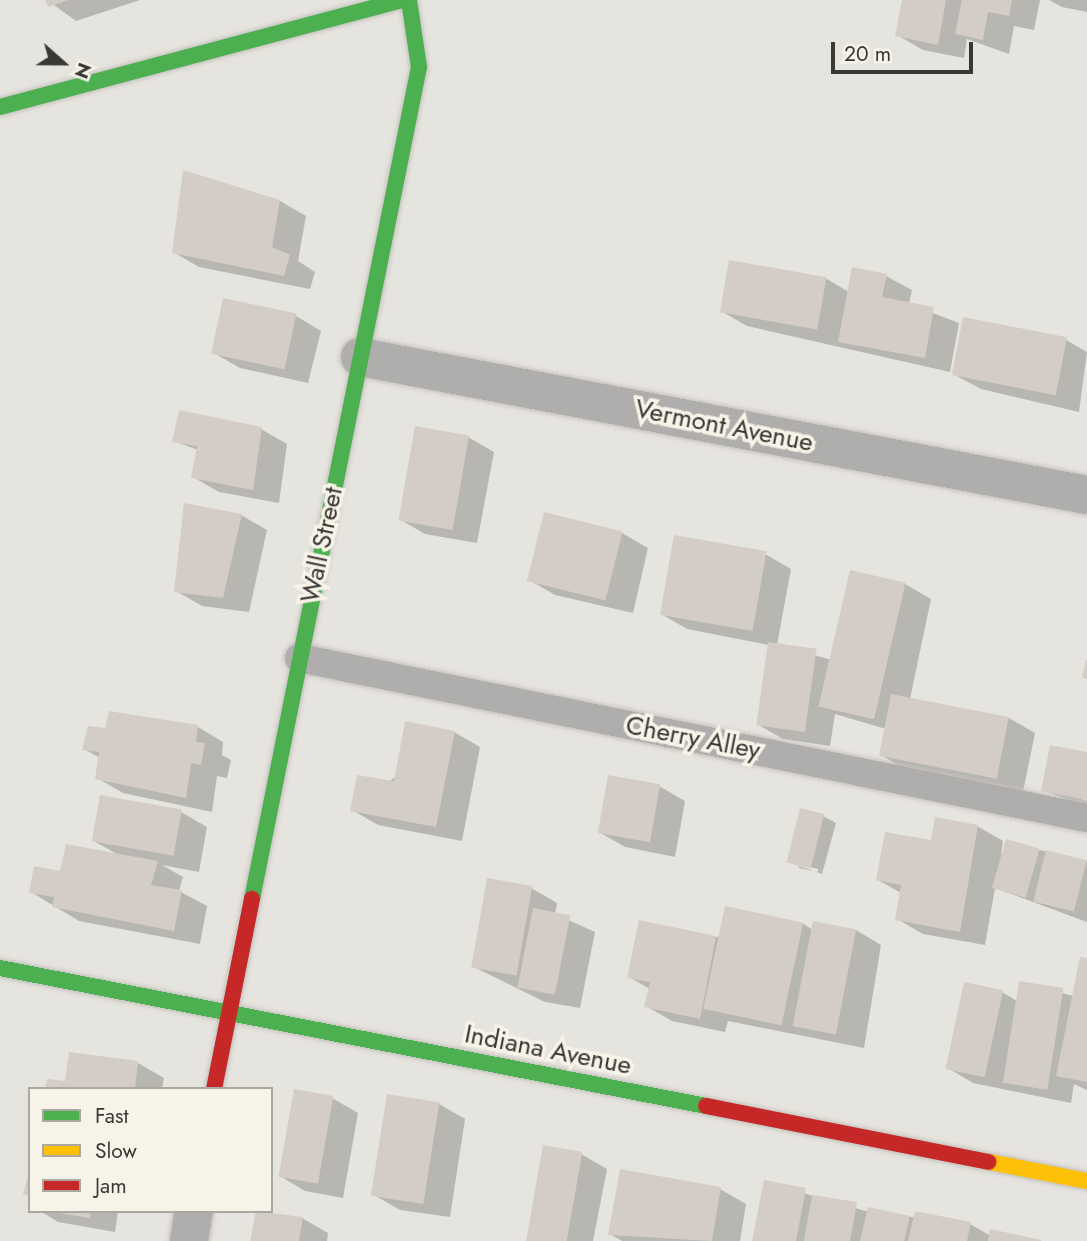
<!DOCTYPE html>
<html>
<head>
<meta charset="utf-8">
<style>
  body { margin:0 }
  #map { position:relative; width:1087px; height:1241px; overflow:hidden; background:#e6e4de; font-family:Jost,sans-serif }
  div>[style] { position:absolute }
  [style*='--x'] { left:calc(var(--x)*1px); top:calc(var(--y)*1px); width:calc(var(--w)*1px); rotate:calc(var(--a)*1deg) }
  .shadow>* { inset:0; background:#0003 }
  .building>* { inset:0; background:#d4cdc7; transform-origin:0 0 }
  .roads { filter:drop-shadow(0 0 2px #c3c1bd) drop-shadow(0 0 2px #c3c1bd) }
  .lane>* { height:28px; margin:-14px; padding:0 14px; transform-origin:14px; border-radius:14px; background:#b0aeac }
  .street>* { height:38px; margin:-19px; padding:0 19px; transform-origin:19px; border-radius:19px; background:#b0aeac }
  .fast>* { height:16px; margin:-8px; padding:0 8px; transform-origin:8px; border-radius:8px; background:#4caf50 }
  .slow>* { height:16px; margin:-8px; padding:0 8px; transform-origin:8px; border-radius:8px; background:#ffc107 }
  .jam>* { height:16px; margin:-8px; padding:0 8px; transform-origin:8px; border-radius:8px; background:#c62828 }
  span { translate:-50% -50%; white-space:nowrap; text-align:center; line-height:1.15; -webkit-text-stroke:7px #f7f3e8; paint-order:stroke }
  .street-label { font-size:26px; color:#393833 }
  .legend { position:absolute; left:28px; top:1087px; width:245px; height:126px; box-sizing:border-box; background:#f7f3e8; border:2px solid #aba8a0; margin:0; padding:9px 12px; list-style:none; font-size:21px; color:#393833 }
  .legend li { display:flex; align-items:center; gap:14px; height:35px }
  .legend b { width:35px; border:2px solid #aba8a0 }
  .north { position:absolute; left:28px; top:28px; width:70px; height:70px; -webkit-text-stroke:5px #f7f3e8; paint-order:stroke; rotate:111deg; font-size:19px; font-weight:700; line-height:28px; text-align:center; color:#393833 }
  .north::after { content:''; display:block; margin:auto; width:24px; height:32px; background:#393833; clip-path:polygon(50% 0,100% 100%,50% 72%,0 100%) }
  .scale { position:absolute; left:831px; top:42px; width:142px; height:32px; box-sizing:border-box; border:4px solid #393833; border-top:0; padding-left:9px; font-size:21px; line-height:24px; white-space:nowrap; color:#393833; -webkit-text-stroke:5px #f7f3e8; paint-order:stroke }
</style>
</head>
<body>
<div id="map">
  <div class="shadow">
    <i style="clip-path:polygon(47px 0,140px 0,76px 21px)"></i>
    <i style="clip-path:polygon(904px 0,1040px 0,1034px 30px,1014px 26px,1009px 54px,967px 39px,964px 58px,923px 50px,897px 35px)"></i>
    <i style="clip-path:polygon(1049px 0,1087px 0,1087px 12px,1062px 7px)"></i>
    <i style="clip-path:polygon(280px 201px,306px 216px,298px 261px,315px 272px,310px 289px,199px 267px,173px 252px)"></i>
    <i style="clip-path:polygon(730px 262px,827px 279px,849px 292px,886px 276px,912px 290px,909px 304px,959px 323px,950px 372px,747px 326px,721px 311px)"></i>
    <i style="clip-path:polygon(296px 316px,321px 331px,308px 383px,240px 368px,214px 353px)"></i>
    <i style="clip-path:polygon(1066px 340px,1087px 352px,1079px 412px,981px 389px,955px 375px)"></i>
    <i style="clip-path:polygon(261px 429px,287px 444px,279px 503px,219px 492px,193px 477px,198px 450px,174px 441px)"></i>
    <i style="clip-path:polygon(468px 437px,494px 452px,477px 543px,425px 534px,399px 519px)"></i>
    <i style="clip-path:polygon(241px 515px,267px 530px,249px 612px,202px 606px,176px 591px)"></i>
    <i style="clip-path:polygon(622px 533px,648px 548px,633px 613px,555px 595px,529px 580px)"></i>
    <i style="clip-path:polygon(765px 554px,791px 569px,777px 645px,832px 660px,905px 584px,931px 599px,910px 699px,1009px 718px,1035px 733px,1023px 792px,906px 770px,881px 755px,886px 729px,835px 714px,830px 746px,783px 739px,757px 724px,769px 645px,687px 629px,661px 614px)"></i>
    <i style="clip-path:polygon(198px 727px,223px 742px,222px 755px,231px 760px,227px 778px,217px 776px,212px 812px,123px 793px,97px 778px,100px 758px,84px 749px,107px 730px)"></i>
    <i style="clip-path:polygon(454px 732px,480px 747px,462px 841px,378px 825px,352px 810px)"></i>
    <i style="clip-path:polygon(1087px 754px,1087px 798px,1068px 794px,1087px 801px,1087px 808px,1043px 790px)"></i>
    <i style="clip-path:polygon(659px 786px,685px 801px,675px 857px,625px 847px,599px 832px)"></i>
    <i style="clip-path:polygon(181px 812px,207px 827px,199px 872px,162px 865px,183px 877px,179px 891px,207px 906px,200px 944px,79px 921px,31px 892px,61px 873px,117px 854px,92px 840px)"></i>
    <i style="clip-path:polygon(evenodd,823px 816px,836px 823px,822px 874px,788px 862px,823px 816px,799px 864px,818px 869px,818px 872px,799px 868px,799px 864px)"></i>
    <i style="clip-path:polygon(977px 826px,1003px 841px,1001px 854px,1040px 850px,1087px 862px,1087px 922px,995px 888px,985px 945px,923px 934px,897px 919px,901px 893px,878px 880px,932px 842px)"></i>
    <i style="clip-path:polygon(531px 888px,557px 903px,555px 914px,595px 932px,580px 1008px,545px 1002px,472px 966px)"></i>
    <i style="clip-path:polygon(802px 923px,813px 930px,856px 930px,881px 945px,864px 1048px,728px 1021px,725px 1032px,672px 1021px,646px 1006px,650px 989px,629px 977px,716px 937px)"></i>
    <i style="clip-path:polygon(1087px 960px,1087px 1090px,1074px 1084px,1071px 1103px,973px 1083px,948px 1068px,1002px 992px,1017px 1001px,1020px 983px,1074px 996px)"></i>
    <i style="clip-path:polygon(138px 1063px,164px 1078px,162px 1089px,47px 1089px)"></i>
    <i style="clip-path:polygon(332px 1098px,358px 1113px,343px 1198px,305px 1191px,280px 1176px)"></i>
    <i style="clip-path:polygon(439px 1104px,465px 1119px,450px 1217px,400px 1210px,374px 1195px)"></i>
    <i style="clip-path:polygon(581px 1154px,607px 1169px,593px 1241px,527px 1241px)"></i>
    <i style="clip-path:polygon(765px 1182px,869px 1212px,970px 1224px,991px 1236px,1038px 1241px,754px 1241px)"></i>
    <i style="clip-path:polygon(720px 1189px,746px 1204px,740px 1241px,622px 1241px,610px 1234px)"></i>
    <i style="clip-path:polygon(40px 1211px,118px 1211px,115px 1232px,58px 1222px)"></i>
    <i style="clip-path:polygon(257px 1211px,302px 1218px,328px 1233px,327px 1241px,252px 1241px)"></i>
  </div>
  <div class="building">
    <i style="clip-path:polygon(45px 0,69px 0,48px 7px)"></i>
    <i style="clip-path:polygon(902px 0,946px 0,938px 45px,895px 36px)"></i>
    <i style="clip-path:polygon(962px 0,1012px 0,1009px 16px,988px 12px,983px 40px,955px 34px)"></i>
    <i style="clip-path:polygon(183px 170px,280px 200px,272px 247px,290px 255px,284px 276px,172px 253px)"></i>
    <i style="left:729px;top:260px;width:99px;height:53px;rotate:10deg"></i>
    <i style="clip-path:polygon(852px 267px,887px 274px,882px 297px,934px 307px,925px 358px,838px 342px)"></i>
    <i style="left:223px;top:298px;width:75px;height:57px;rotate:12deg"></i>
    <i style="left:963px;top:317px;width:106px;height:59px;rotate:11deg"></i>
    <i style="clip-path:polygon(179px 410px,262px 427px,253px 490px,191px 478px,197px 446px,172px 442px)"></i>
    <i style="left:415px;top:426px;width:55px;height:96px;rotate:10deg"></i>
    <i style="clip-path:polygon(184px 503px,242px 514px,223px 598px,174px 592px)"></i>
    <i style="left:544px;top:512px;width:81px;height:71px;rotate:14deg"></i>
    <i style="left:674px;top:535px;width:94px;height:81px;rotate:10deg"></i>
    <i style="left:850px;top:570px;width:57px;height:140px;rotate:13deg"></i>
    <i style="left:768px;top:642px;width:49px;height:84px;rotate:8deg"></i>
    <i style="clip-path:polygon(1086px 660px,1087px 660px,1087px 679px,1082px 678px)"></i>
    <i style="left:891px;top:694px;width:120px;height:63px;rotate:11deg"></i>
    <i style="clip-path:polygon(109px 711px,198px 725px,196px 742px,205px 743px,201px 765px,191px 763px,186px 798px,95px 779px,99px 752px,82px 750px,88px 726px,105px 728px)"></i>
    <i style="clip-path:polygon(405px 721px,455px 731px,436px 827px,350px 811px,357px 775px,394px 781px)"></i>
    <i style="clip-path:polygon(1050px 745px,1087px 752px,1087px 800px,1041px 791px)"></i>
    <i style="left:608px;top:775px;width:53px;height:59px;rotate:10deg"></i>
    <i style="left:100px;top:795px;width:83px;height:47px;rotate:10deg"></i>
    <i style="left:800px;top:808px;width:25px;height:56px;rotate:14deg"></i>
    <i style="clip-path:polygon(935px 817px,978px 825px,960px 932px,895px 920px,901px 885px,876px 880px,885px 832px,931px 840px)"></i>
    <i style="left:1006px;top:839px;width:35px;height:51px;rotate:16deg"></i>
    <i style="clip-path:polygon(66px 844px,158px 861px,151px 885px,182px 890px,174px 931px,52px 907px,54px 897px,29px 893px,34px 866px,60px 871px)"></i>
    <i style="left:1046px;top:850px;width:42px;height:53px;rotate:14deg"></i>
    <i style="left:487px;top:878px;width:46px;height:91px;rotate:10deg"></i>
    <i style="left:725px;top:906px;width:80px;height:105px;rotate:12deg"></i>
    <i style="left:533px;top:908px;width:38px;height:81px;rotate:11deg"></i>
    <i style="clip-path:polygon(639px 920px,716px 936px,700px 1019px,644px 1007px,650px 982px,627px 978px)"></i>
    <i style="left:813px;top:921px;width:44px;height:107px;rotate:11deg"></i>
    <i style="clip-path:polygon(1080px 957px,1087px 958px,1087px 1082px,1056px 1076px)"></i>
    <i style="left:1019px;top:981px;width:45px;height:103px;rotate:9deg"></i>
    <i style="left:964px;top:982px;width:40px;height:89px;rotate:12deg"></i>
    <i style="clip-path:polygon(69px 1052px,138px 1061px,135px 1089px,45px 1089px,47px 1079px,65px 1081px)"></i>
    <i style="left:294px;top:1089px;width:40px;height:89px;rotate:10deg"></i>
    <i style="left:387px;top:1094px;width:53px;height:103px;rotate:9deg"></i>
    <i style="left:543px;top:1145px;width:40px;height:98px;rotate:10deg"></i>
    <i style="clip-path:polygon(620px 1169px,721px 1187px,712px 1241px,608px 1235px)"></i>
    <i style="clip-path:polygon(29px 1172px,30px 1172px,30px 1196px,23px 1194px)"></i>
    <i style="clip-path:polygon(764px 1180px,806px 1188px,796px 1241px,752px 1241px)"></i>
    <i style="clip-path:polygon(812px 1195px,857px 1202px,850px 1241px,804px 1241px)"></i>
    <i style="clip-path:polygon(868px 1207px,910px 1216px,904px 1241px,860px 1241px)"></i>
    <i style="clip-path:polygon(59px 1211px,91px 1211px,90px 1218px,59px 1213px)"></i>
    <i style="clip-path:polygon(256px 1211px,303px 1217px,299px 1241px,250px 1241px)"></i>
    <i style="clip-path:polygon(915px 1211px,971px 1222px,967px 1241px,908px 1241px)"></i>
    <i style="clip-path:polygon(990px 1229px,1041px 1240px,1041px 1241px,988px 1241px)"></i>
  </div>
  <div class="roads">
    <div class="lane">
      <i style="--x:299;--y:658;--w:804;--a:11.48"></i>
    </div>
    <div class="street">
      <i style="--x:360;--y:357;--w:740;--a:10.75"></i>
      <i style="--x:189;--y:1241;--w:30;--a:-81"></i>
    </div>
    <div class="fast">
      <i style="--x:0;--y:107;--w:415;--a:-14.9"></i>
      <i style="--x:252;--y:899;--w:849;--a:-78.65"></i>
      <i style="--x:419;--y:67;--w:68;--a:-98.5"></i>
      <i style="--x:0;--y:968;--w:719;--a:11.06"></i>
    </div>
    <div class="slow">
      <i style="--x:989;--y:1162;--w:100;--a:11"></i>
    </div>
    <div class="jam">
      <i style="--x:214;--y:1089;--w:194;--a:-78.7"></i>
      <i style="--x:706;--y:1106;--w:288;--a:11.2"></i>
    </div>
  </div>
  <div class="street-label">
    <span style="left:724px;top:426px;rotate:11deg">Vermont Avenue</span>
    <span style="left:322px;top:545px;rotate:-78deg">Wall Street</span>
    <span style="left:693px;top:738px;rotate:11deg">Cherry Alley</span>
    <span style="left:548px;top:1050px;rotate:11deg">Indiana Avenue</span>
  </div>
  <ul class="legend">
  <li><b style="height:9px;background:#4caf50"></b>Fast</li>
  <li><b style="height:9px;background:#ffc107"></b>Slow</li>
  <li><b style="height:9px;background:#c62828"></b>Jam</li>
  </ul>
  <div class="north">N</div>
  <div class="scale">20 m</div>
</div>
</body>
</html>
